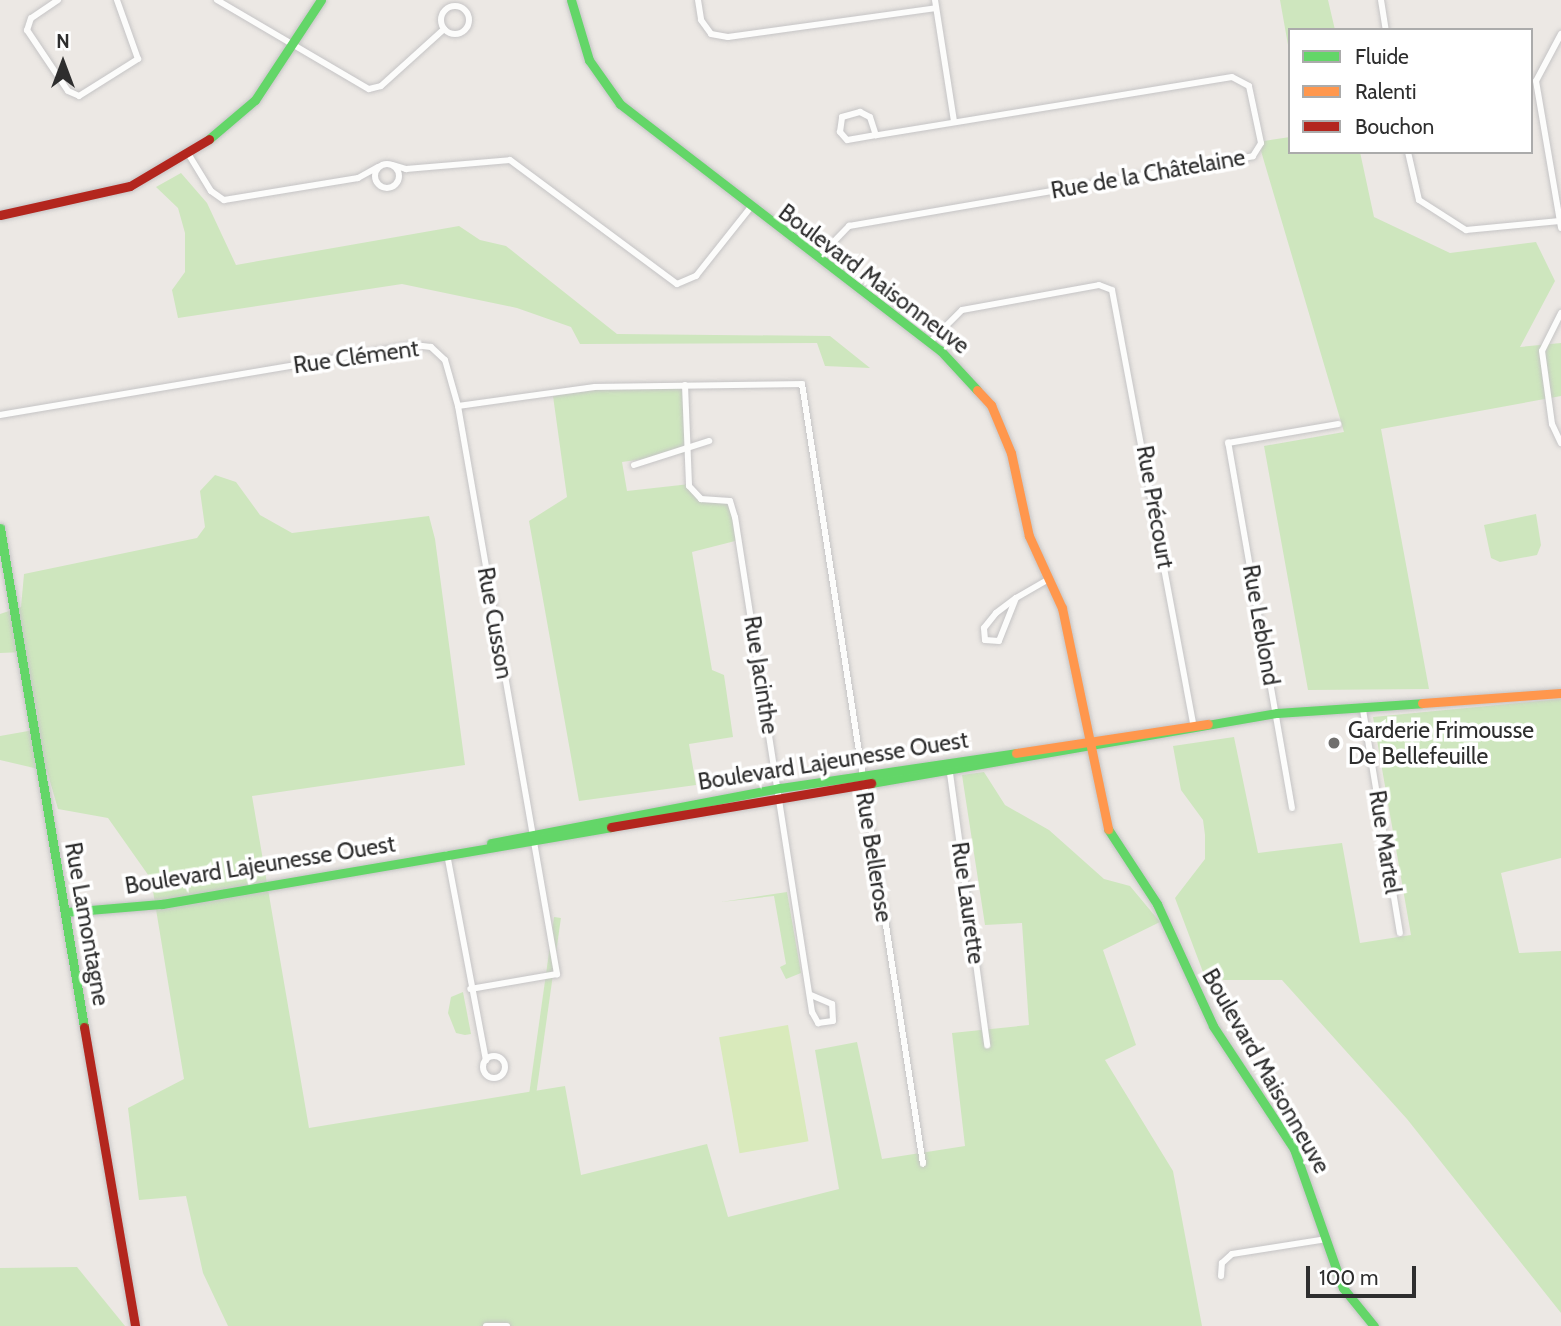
<!DOCTYPE html>
<html>
<head>
<meta charset="utf-8">
<style>
  body { margin:0 }
  #map { position:relative; width:1561px; height:1326px; overflow:hidden; background:#ece8e4; font-family:Cabin,sans-serif }
  div>[style] { position:absolute }
  [style*='--x'] { left:calc(var(--x)*1px); top:calc(var(--y)*1px); width:calc(var(--w)*1px); rotate:calc(var(--a)*1deg) }
  .green>* { inset:0; background:#cee6be; transform-origin:0 0 }
  .pitch>* { inset:0; background:#d9eabb; transform-origin:0 0 }
  .roads { filter:drop-shadow(0 0 2px #c5c4c5) drop-shadow(0 0 2px #c5c4c5) }
  .street>* { height:6px; margin:-3px; padding:0 3px; transform-origin:3px; border-radius:3px; background:#fcfcfb }
  .street>.ring { margin:-3px; padding:0; box-sizing:content-box; background:none; border:6px solid #fcfcfb; border-radius:50% }
  .fast>* { height:9px; margin:-4.5px; padding:0 4.5px; transform-origin:4.5px; border-radius:4.5px; background:#63d668 }
  .slow>* { height:9px; margin:-4.5px; padding:0 4.5px; transform-origin:4.5px; border-radius:4.5px; background:#ff974d }
  .jam>* { height:9px; margin:-4.5px; padding:0 4.5px; transform-origin:4.5px; border-radius:4.5px; background:#b3261e }
  .dots>* { width:19px; height:19px; translate:-50% -50%; box-sizing:border-box; border:4px solid #fff; border-radius:50% }
  span { translate:-50% -50%; white-space:nowrap; text-align:center; line-height:1.15; -webkit-text-stroke:7px #fff; paint-order:stroke }
  .street-label { font-size:23px; color:#2e2e2e }
  .poi-label { font-size:23px; color:#2e2e2e }
  .left { translate:0 -50%; text-align:left }
  .legend { position:absolute; left:1288px; top:28px; width:245px; height:126px; box-sizing:border-box; background:#fff; border:2px solid #ababab; margin:0; padding:9px 12px; list-style:none; font-size:21px; color:#2e2e2e }
  .legend li { display:flex; align-items:center; gap:14px; height:35px }
  .legend b { width:35px; border:2px solid #ababab }
  .north { position:absolute; left:28px; top:28px; width:70px; height:70px; -webkit-text-stroke:5px #fff; paint-order:stroke; rotate:0deg; font-size:19px; font-weight:700; line-height:28px; text-align:center; color:#2e2e2e }
  .north::after { content:''; display:block; margin:auto; width:24px; height:32px; background:#2e2e2e; clip-path:polygon(50% 0,100% 100%,50% 72%,0 100%) }
  .scale { position:absolute; left:1306px; top:1266px; width:110px; height:32px; box-sizing:border-box; border:4px solid #2e2e2e; border-top:0; padding-left:9px; font-size:21px; line-height:24px; white-space:nowrap; color:#2e2e2e; -webkit-text-stroke:5px #fff; paint-order:stroke }
</style>
</head>
<body>
<div id="map">
  <div class="green">
    <i style="clip-path:polygon(1280px 0,1328px 0,1335px 30px,1290px 30px,1290px 56px)"></i>
    <i style="clip-path:polygon(1290px 137px,1290px 152px,1360px 152px,1374px 217px,1450px 253px,1536px 242px,1555px 281px,1520px 347px,1561px 343px,1561px 396px,1381px 429px,1429px 689px,1308px 690px,1264px 446px,1344px 432px,1261px 151px,1264px 141px)"></i>
    <i style="clip-path:polygon(181px 173px,207px 203px,236px 265px,459px 226px,480px 240px,506px 246px,617px 334px,830px 336px,870px 368px,825px 366px,817px 343px,580px 344px,571px 327px,517px 308px,402px 284px,178px 318px,172px 290px,185px 272px,185px 233px,178px 208px,156px 187px)"></i>
    <i style="clip-path:polygon(685px 385px,686px 453px,622px 462px,627px 491px,690px 484px,703px 498px,729px 501px,739px 540px,692px 552px,712px 670px,724px 675px,733px 737px,689px 744px,696px 785px,579px 801px,529px 521px,567px 497px,553px 396px,594px 387px)"></i>
    <i style="clip-path:polygon(215px 475px,236px 482px,260px 515px,292px 533px,429px 516px,435px 539px,465px 765px,252px 796px,309px 1128px,565px 1086px,581px 1175px,707px 1144px,728px 1217px,839px 1189px,815px 1050px,857px 1042px,882px 1159px,965px 1146px,952px 1033px,1029px 1025px,1022px 923px,985px 925px,962px 775px,984px 772px,1005px 805px,1049px 830px,1104px 879px,1130px 886px,1160px 922px,1103px 950px,1136px 1045px,1105px 1060px,1173px 1171px,1202px 1326px,228px 1326px,203px 1273px,186px 1196px,139px 1200px,128px 1108px,184px 1079px,151px 879px,108px 818px,58px 809px,47px 771px,0 760px,0 736px,34px 730px,38px 717px,24px 652px,0 653px,0 614px,21px 607px,24px 574px,197px 538px,205px 527px,200px 491px)"></i>
    <i style="clip-path:polygon(1536px 514px,1541px 545px,1537px 555px,1500px 562px,1491px 558px,1484px 525px)"></i>
    <i style="clip-path:polygon(1561px 699px,1561px 858px,1501px 873px,1519px 953px,1561px 951px,1561px 1313px,1407px 1119px,1282px 980px,1206px 980px,1175px 898px,1205px 859px,1205px 835px,1203px 820px,1181px 790px,1173px 746px,1234px 737px,1258px 853px,1342px 843px,1360px 943px,1411px 935px,1373px 717px)"></i>
    <i style="clip-path:polygon(787px 892px,801px 973px,786px 979px,780px 967px,786px 964px,774px 896px,721px 902px)"></i>
    <i style="left:554px;top:917px;width:7px;height:177px;rotate:8deg"></i>
    <i style="clip-path:polygon(463px 992px,471px 1034px,465px 1035px,456px 1033px,448px 1013px,451px 997px)"></i>
    <i style="clip-path:polygon(77px 1267px,125px 1326px,0 1326px,0 1268px)"></i>
  </div>
  <div class="pitch">
    <i style="left:788px;top:1025px;width:118px;height:70px;rotate:80deg"></i>
  </div>
  <div class="roads">
    <div class="street">
      <i style="--x:58;--y:0;--w:32;--a:146"></i>
      <i style="--x:31;--y:18;--w:13;--a:108"></i>
      <i style="--x:27;--y:30;--w:73;--a:56.1"></i>
      <i style="--x:68;--y:91;--w:12;--a:24"></i>
      <i style="--x:79;--y:96;--w:70;--a:-32.1"></i>
      <i style="--x:138;--y:59;--w:63;--a:-109.6"></i>
      <i style="--x:217;--y:0;--w:176;--a:30.4"></i>
      <i style="--x:369;--y:89;--w:12;--a:-14"></i>
      <i style="--x:381;--y:86;--w:85;--a:-42.1"></i>
      <i style="--x:698;--y:0;--w:20;--a:81"></i>
      <i style="--x:701;--y:20;--w:17;--a:54"></i>
      <i style="--x:711;--y:34;--w:17;--a:10"></i>
      <i style="--x:728;--y:37;--w:210;--a:-7.9"></i>
      <i style="--x:935;--y:0;--w:123;--a:81.1"></i>
      <i style="--x:1381;--y:0;--w:30;--a:81"></i>
      <i class="ring" style="left:441px;top:6px;width:22px;height:22px"></i>
      <i style="--x:1561;--y:34;--w:53;--a:118"></i>
      <i style="--x:1536;--y:81;--w:149;--a:80.3"></i>
      <i style="--x:1408;--y:152;--w:49;--a:77.1"></i>
      <i style="--x:1419;--y:200;--w:56;--a:32.6"></i>
      <i style="--x:1466;--y:230;--w:94;--a:-5.5"></i>
      <i style="--x:189;--y:155;--w:42;--a:58.6"></i>
      <i style="--x:211;--y:191;--w:16;--a:35"></i>
      <i style="--x:224;--y:200;--w:136;--a:-9.3"></i>
      <i style="--x:358;--y:178;--w:23;--a:-29"></i>
      <i class="ring" style="left:375px;top:164px;width:18px;height:18px"></i>
      <i style="--x:393;--y:165;--w:14;--a:17"></i>
      <i style="--x:406;--y:169;--w:104;--a:-4.9"></i>
      <i style="--x:510;--y:160;--w:208;--a:36.6"></i>
      <i style="--x:677;--y:284;--w:21;--a:-23"></i>
      <i style="--x:696;--y:276;--w:87;--a:-51.5"></i>
      <i style="--x:818;--y:258;--w:45;--a:-45.9"></i>
      <i style="--x:849;--y:226;--w:410;--a:-9.8"></i>
      <i style="--x:1253;--y:156;--w:15;--a:-58"></i>
      <i style="--x:1261;--y:143;--w:58;--a:-101.9"></i>
      <i style="--x:1249;--y:86;--w:19;--a:-152"></i>
      <i style="--x:1232;--y:77;--w:361;--a:170.7"></i>
      <i style="--x:876;--y:135;--w:29;--a:170"></i>
      <i style="--x:847;--y:140;--w:11;--a:-131"></i>
      <i style="--x:840;--y:132;--w:15;--a:-82"></i>
      <i style="--x:842;--y:117;--w:19;--a:-16"></i>
      <i style="--x:860;--y:112;--w:11;--a:27"></i>
      <i style="--x:870;--y:117;--w:19;--a:72"></i>
      <i style="--x:1561;--y:313;--w:42;--a:116.6"></i>
      <i style="--x:1542;--y:351;--w:74;--a:82.2"></i>
      <i style="--x:1552;--y:424;--w:21;--a:65"></i>
      <i style="--x:930;--y:342;--w:45;--a:-45"></i>
      <i style="--x:962;--y:310;--w:139;--a:-10.3"></i>
      <i style="--x:1099;--y:285;--w:14;--a:21"></i>
      <i style="--x:1112;--y:290;--w:446;--a:79.4"></i>
      <i style="--x:685;--y:385;--w:101;--a:87.7"></i>
      <i style="--x:689;--y:486;--w:18;--a:47"></i>
      <i style="--x:701;--y:499;--w:29;--a:4"></i>
      <i style="--x:730;--y:501;--w:17;--a:73"></i>
      <i style="--x:735;--y:517;--w:501;--a:81.16"></i>
      <i style="--x:812;--y:1012;--w:13;--a:61"></i>
      <i style="--x:818;--y:1023;--w:15;--a:-8"></i>
      <i style="--x:833;--y:1021;--w:17;--a:-93"></i>
      <i style="--x:832;--y:1004;--w:23;--a:-157"></i>
      <i style="--x:458;--y:406;--w:577;--a:80.11"></i>
      <i style="--x:557;--y:974;--w:88;--a:170.2"></i>
      <i style="--x:0;--y:415;--w:420;--a:-9.6"></i>
      <i style="--x:414;--y:345;--w:17;--a:7"></i>
      <i style="--x:431;--y:347;--w:19;--a:43"></i>
      <i style="--x:445;--y:360;--w:48;--a:74.2"></i>
      <i style="--x:458;--y:406;--w:138;--a:-7.9"></i>
      <i style="--x:595;--y:387;--w:207;--a:-0.8"></i>
      <i style="--x:802;--y:384;--w:789;--a:81.18"></i>
      <i style="--x:634;--y:465;--w:79;--a:-17.7"></i>
      <i style="--x:1016;--y:598;--w:46;--a:111.6"></i>
      <i style="--x:999;--y:641;--w:14;--a:-176"></i>
      <i style="--x:985;--y:640;--w:12;--a:-95"></i>
      <i style="--x:984;--y:628;--w:19;--a:-51"></i>
      <i style="--x:996;--y:613;--w:25;--a:-37"></i>
      <i style="--x:1016;--y:598;--w:38;--a:-30"></i>
      <i style="--x:1363;--y:710;--w:226;--a:80.6"></i>
      <i style="--x:949;--y:766;--w:282;--a:82.2"></i>
      <i style="--x:1292;--y:808;--w:371;--a:-99.9"></i>
      <i style="--x:1228;--y:443;--w:112;--a:-9.8"></i>
      <i style="--x:447;--y:854;--w:210;--a:79.3"></i>
      <i class="ring" style="left:483px;top:1056px;width:16px;height:16px"></i>
      <i style="--x:1221;--y:1276;--w:13;--a:-86"></i>
      <i style="--x:1222;--y:1263;--w:13;--a:-42"></i>
      <i style="--x:1232;--y:1254;--w:96;--a:-9"></i>
      <i style="--x:486;--y:1326;--w:21;--a:0"></i>
    </div>
    <div class="fast">
      <i style="--x:571;--y:0;--w:63;--a:73.3"></i>
      <i style="--x:589;--y:60;--w:54;--a:54.8"></i>
      <i style="--x:620;--y:104;--w:404;--a:37.6"></i>
      <i style="--x:940;--y:350;--w:54;--a:47.2"></i>
      <i style="--x:209;--y:139;--w:60;--a:-40.3"></i>
      <i style="--x:255;--y:100;--w:120;--a:-56.6"></i>
      <i style="--x:0;--y:528;--w:506;--a:80.44"></i>
      <i style="--x:871;--y:783;--w:412;--a:-9.8"></i>
      <i style="--x:1277;--y:713;--w:145;--a:-3.9"></i>
      <i style="--x:1108;--y:829;--w:90;--a:56.8"></i>
      <i style="--x:1157;--y:904;--w:134;--a:65.3"></i>
      <i style="--x:1213;--y:1026;--w:147;--a:56.6"></i>
      <i style="--x:1294;--y:1149;--w:147;--a:70.6"></i>
      <i style="--x:1343;--y:1288;--w:49;--a:50.8"></i>
      <i style="--x:491;--y:843;--w:294;--a:-10.8"></i>
      <i style="--x:780;--y:788;--w:239;--a:-8.4"></i>
      <i style="--x:66;--y:912;--w:96;--a:-4.8"></i>
      <i style="--x:162;--y:904;--w:456;--a:-9.7"></i>
    </div>
    <div class="slow">
      <i style="--x:977;--y:390;--w:21;--a:47"></i>
      <i style="--x:991;--y:405;--w:52;--a:67.4"></i>
      <i style="--x:1011;--y:453;--w:85;--a:77.8"></i>
      <i style="--x:1029;--y:536;--w:79;--a:65.4"></i>
      <i style="--x:1062;--y:608;--w:226;--a:78.2"></i>
      <i style="--x:1422;--y:703;--w:139;--a:-4.1"></i>
      <i style="--x:1016;--y:753;--w:194;--a:-8.6"></i>
    </div>
    <div class="jam">
      <i style="--x:0;--y:215;--w:133;--a:-12.6"></i>
      <i style="--x:130;--y:186;--w:92;--a:-30.7"></i>
      <i style="--x:611;--y:827;--w:264;--a:-9.6"></i>
      <i style="--x:84;--y:1027;--w:303;--a:80.3"></i>
    </div>
  </div>
  <div class="dots">
    <i style="left:1334px;top:743px;background:#706f6e"></i>
  </div>
  <div class="street-label">
    <span style="left:1148px;top:174px;rotate:-10deg">Rue de la Châtelaine</span>
    <span style="left:874px;top:279px;rotate:37deg">Boulevard Maisonneuve</span>
    <span style="left:356px;top:357px;rotate:-8deg">Rue Clément</span>
    <span style="left:1155px;top:507px;rotate:80deg">Rue Précourt</span>
    <span style="left:495px;top:623px;rotate:80deg">Rue Cusson</span>
    <span style="left:1261px;top:625px;rotate:80deg">Rue Leblond</span>
    <span style="left:761px;top:675px;rotate:81deg">Rue Jacinthe</span>
    <span style="left:833px;top:761px;rotate:-9deg">Boulevard Lajeunesse Ouest</span>
    <span style="left:1385px;top:842px;rotate:81deg">Rue Martel</span>
    <span style="left:874px;top:857px;rotate:81deg">Rue Bellerose</span>
    <span style="left:260px;top:865px;rotate:-9deg">Boulevard Lajeunesse Ouest</span>
    <span style="left:968px;top:903px;rotate:82deg">Rue Laurette</span>
    <span style="left:87px;top:924px;rotate:80deg">Rue Lamontagne</span>
    <span style="left:1266px;top:1071px;rotate:60deg">Boulevard Maisonneuve</span>
  </div>
  <div class="poi-label">
    <span class="left" style="left:1348px;top:743px">Garderie Frimousse<br>De Bellefeuille</span>
  </div>
  <ul class="legend">
  <li><b style="height:9px;background:#63d668"></b>Fluide</li>
  <li><b style="height:9px;background:#ff974d"></b>Ralenti</li>
  <li><b style="height:9px;background:#b3261e"></b>Bouchon</li>
  </ul>
  <div class="north">N</div>
  <div class="scale">100 m</div>
</div>
</body>
</html>
